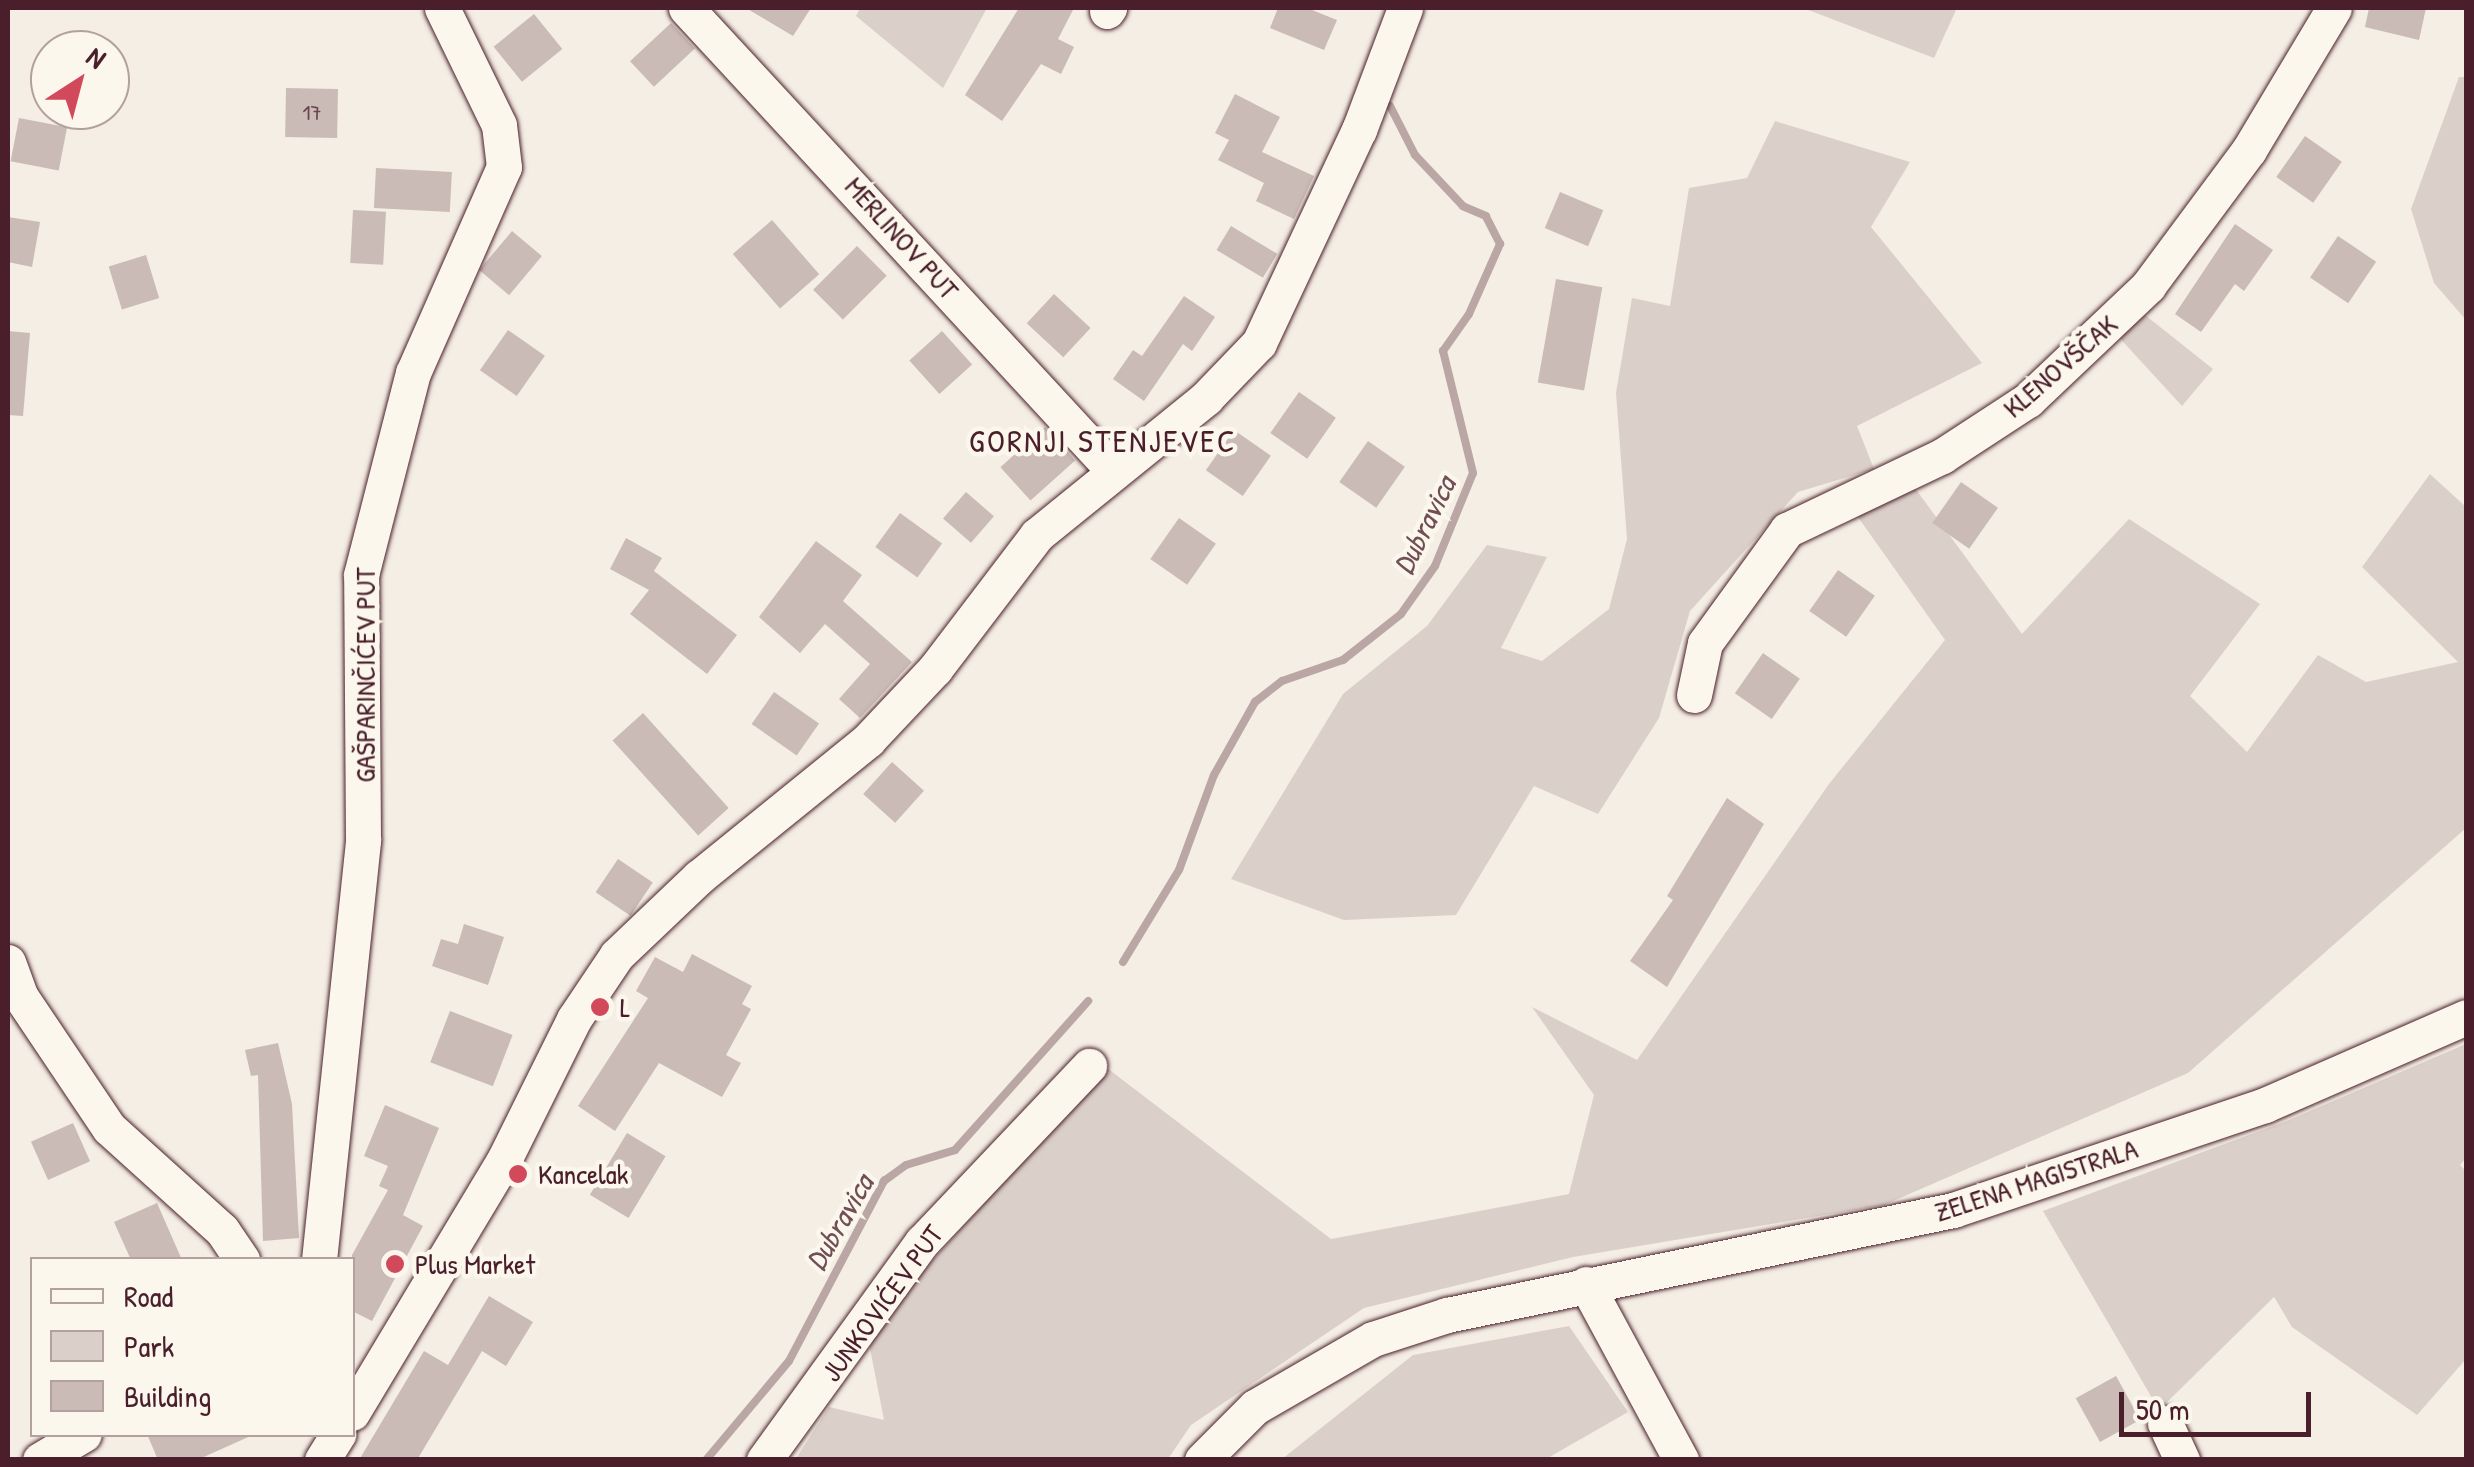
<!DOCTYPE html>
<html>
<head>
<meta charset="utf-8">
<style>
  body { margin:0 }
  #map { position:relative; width:2474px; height:1467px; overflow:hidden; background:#f4eee4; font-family:"Patrick Hand",sans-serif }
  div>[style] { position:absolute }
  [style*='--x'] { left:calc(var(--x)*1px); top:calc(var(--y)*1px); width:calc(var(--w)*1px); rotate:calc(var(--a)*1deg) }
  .green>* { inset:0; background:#dbd0c9 }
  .stream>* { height:8px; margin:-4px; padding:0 4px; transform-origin:4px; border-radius:4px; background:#baa7a5 }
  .building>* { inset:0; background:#cabbb6; transform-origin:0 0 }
  .roads { filter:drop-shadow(0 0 2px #4a1f2b) drop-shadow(0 0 2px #4a1f2b) }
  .minor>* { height:35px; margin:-17.5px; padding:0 17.5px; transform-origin:17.5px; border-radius:17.5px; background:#fbf7ec }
  .dots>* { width:28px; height:28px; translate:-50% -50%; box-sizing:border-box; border:5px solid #fbf7ec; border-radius:50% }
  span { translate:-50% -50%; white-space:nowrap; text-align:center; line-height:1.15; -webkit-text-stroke:9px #fbf7ec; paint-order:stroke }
  .number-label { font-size:22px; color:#6a464e }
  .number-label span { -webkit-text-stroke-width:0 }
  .street-label { font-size:28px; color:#4a1f2b }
  .poi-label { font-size:28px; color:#4a1f2b }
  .left { translate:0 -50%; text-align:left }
  .water-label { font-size:30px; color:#714f56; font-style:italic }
  .quarter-label { font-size:32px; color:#4a1f2b; letter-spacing:2.5px }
  .frame { position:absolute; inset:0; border:10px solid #4a1f2b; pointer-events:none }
  .legend { position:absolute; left:30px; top:1257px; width:325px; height:180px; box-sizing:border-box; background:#fbf7ec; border:2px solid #b4a19f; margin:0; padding:12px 18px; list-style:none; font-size:30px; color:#4a1f2b }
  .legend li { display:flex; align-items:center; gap:20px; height:50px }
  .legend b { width:50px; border:2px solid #b4a19f }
  .north { position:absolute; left:30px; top:30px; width:100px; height:100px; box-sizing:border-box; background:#fbf7ec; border:2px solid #b4a19f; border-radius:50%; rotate:36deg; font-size:28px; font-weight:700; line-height:40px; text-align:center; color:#4a1f2b }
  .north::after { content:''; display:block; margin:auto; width:35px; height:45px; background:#d1495b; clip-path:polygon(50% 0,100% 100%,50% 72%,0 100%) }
  .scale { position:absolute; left:2119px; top:1392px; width:192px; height:45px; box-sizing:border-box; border:5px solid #4a1f2b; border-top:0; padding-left:12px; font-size:30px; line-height:35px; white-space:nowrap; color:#4a1f2b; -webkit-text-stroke:8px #fbf7ec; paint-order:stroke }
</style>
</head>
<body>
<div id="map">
  <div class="green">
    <i style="clip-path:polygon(860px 8px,987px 8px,943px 88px,856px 16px)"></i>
    <i style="clip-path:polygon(1803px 8px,1957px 8px,1934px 58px)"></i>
    <i style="clip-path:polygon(2459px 77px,2466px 77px,2466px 320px,2434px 283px,2411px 209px)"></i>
    <i style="clip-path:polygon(1775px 121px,1910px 162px,1871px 227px,1982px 363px,1857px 426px,1874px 469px,1798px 492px,1690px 611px,1659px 718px,1598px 814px,1534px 786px,1456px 915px,1344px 920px,1231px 879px,1343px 694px,1427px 626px,1487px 545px,1547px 557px,1501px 648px,1542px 661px,1609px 609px,1627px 539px,1616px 393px,1632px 298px,1670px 306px,1689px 188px,1747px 178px)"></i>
    <i style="clip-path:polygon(2140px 311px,2213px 369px,2182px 406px,2115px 333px)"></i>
    <i style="clip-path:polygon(2430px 474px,2466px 507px,2466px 828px,2188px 1073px,1884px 1205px,1573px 1257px,1364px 1308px,1191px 1425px,1168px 1459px,795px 1460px,829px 1407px,884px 1420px,867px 1333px,1107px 1068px,1331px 1239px,1569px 1194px,1594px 1095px,1532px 1007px,1637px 1060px,1829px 784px,1945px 640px,1853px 510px,1909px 480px,2022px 634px,2129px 519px,2260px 604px,2190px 696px,2247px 752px,2318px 655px,2366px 682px,2458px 662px,2362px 567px)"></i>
    <i style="clip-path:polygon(2466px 1044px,2466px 1158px,2460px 1165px,2466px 1171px,2466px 1359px,2417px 1415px,2292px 1327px,2274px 1297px,2159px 1410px,2043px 1211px,2284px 1122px)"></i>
    <i style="clip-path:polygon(1569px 1326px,1628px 1412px,1546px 1459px,1282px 1459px,1413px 1355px)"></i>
  </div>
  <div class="stream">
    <i style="--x:1123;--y:962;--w:108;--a:-58.7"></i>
    <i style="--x:1179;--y:870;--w:101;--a:-69.8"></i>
    <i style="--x:1214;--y:775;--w:84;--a:-60.7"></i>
    <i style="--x:1255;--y:702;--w:34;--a:-38"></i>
    <i style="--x:1282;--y:681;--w:65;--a:-19"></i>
    <i style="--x:1343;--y:660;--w:74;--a:-38.4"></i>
    <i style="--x:1401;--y:614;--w:59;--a:-54.7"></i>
    <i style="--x:1435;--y:566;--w:100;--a:-67.8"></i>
    <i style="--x:1473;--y:473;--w:126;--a:-103.8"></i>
    <i style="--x:1443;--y:351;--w:45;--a:-54.9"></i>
    <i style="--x:1469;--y:314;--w:77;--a:-66.1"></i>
    <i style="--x:1500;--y:244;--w:31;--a:-117"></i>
    <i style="--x:1486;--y:216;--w:25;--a:-157"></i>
    <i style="--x:1463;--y:206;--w:70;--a:-133.3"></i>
    <i style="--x:1415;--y:155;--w:55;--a:-117"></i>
    <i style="--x:706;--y:1460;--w:129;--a:-50"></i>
    <i style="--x:789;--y:1361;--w:204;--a:-62.2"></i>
    <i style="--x:884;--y:1181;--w:27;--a:-36"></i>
    <i style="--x:906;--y:1165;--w:51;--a:-17"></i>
    <i style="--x:955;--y:1150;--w:200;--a:-48.2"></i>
  </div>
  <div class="building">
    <i style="clip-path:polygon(746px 8px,811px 8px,793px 36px)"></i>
    <i style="clip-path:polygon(1019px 8px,1074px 8px,1058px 39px,1074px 47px,1061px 74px,1041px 64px,1002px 121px,965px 95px)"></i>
    <i style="clip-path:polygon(1278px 8px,1307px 8px,1337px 20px,1324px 50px,1270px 28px)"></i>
    <i style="clip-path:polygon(2369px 8px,2426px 8px,2419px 40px,2365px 27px)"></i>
    <i style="left:534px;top:14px;width:45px;height:52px;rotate:51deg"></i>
    <i style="left:671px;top:23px;width:35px;height:56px;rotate:47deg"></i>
    <i style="left:286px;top:88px;width:52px;height:49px;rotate:1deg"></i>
    <i style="clip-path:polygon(1235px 94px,1280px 117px,1262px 152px,1314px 176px,1294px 219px,1256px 201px,1264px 183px,1218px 160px,1229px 140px,1215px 133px)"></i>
    <i style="left:19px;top:118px;width:49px;height:44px;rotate:11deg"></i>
    <i style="left:2305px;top:136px;width:45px;height:50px;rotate:35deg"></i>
    <i style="left:376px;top:168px;width:76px;height:40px;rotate:3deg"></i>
    <i style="left:1560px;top:192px;width:47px;height:39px;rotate:23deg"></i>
    <i style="left:353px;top:210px;width:33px;height:53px;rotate:3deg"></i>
    <i style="clip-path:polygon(8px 217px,40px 222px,32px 267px,8px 262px)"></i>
    <i style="left:772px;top:220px;width:72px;height:52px;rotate:49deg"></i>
    <i style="clip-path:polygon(2235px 224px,2273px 250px,2244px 291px,2235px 284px,2201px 332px,2175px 314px)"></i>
    <i style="left:1231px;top:226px;width:54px;height:28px;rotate:31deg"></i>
    <i style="left:512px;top:231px;width:39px;height:51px;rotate:40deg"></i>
    <i style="left:2338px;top:236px;width:46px;height:50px;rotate:34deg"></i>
    <i style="left:857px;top:246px;width:42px;height:62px;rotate:45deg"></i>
    <i style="left:146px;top:255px;width:45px;height:39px;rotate:73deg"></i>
    <i style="left:1556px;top:279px;width:47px;height:105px;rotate:10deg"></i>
    <i style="left:1054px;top:294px;width:50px;height:40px;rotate:43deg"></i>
    <i style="clip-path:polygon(1184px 296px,1215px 317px,1192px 351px,1183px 344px,1144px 401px,1113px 379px,1133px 350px,1142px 356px)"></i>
    <i style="left:508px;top:330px;width:45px;height:49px;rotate:35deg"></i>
    <i style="clip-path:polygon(8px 331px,30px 333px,23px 416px,8px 415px)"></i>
    <i style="left:942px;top:331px;width:45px;height:44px;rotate:48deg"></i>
    <i style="left:1299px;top:392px;width:45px;height:50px;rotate:35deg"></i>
    <i style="left:1045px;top:427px;width:45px;height:60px;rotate:48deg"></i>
    <i style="left:1234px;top:430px;width:45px;height:49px;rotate:35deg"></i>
    <i style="left:1368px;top:441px;width:45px;height:50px;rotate:35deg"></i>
    <i style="left:1961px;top:482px;width:45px;height:50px;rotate:35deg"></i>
    <i style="left:966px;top:492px;width:37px;height:35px;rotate:41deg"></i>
    <i style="left:900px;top:513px;width:52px;height:42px;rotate:36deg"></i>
    <i style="left:1179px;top:518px;width:45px;height:50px;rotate:35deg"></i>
    <i style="clip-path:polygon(626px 538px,662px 558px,654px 571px,737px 635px,707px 674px,630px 614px,649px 590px,610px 569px)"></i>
    <i style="clip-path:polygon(816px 541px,862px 575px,843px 601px,912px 662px,860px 718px,839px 699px,870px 664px,825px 624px,800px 653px,759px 617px)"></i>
    <i style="left:1838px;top:570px;width:45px;height:50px;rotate:35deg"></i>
    <i style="left:1763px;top:653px;width:45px;height:49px;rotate:35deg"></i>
    <i style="left:774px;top:692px;width:55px;height:39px;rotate:35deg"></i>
    <i style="left:643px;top:713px;width:128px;height:41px;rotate:48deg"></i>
    <i style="left:892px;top:762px;width:43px;height:43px;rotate:42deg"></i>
    <i style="clip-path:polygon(1727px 798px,1764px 824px,1667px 987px,1630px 961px,1673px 900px,1667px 896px)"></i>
    <i style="left:618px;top:859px;width:42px;height:40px;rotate:34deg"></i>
    <i style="clip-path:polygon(464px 924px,504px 937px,488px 985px,432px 966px,441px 939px,458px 944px)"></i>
    <i style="clip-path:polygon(692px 954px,752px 986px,742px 1004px,751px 1009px,726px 1055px,741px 1063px,722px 1097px,659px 1063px,615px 1131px,578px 1106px,648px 998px,636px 991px,655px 957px,683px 972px)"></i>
    <i style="left:450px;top:1011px;width:67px;height:55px;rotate:21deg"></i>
    <i style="clip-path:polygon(278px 1043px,292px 1104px,299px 1238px,263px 1241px,258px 1075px,251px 1076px,245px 1050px)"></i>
    <i style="clip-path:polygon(385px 1105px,439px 1128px,403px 1215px,423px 1226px,372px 1321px,352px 1311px,352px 1255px,388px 1190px,379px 1186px,388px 1166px,364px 1156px)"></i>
    <i style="left:73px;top:1123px;width:42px;height:46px;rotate:66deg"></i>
    <i style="left:627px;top:1133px;width:45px;height:72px;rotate:31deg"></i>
    <i style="clip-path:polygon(157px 1203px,182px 1260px,131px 1260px,114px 1222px)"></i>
    <i style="clip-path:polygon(489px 1296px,533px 1322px,506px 1366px,482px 1351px,417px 1460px,359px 1460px,424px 1351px,448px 1365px)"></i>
    <i style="left:2116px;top:1376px;width:50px;height:46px;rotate:61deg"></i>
    <i style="clip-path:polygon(147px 1434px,255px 1434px,197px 1460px,158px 1460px)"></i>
  </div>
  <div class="roads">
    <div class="minor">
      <i style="--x:686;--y:8;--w:631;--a:47.25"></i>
      <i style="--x:1107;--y:11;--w:4;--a:-56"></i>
      <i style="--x:1694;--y:695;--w:53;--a:-78.1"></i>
      <i style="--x:1705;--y:643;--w:140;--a:-54"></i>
      <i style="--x:1787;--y:530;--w:172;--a:-25.5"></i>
      <i style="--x:1942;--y:456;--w:103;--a:-33.1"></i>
      <i style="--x:2028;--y:400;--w:166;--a:-43.5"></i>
      <i style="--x:2148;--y:286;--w:169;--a:-53.4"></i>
      <i style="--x:2249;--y:150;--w:165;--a:-59.1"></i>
      <i style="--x:8;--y:962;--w:37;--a:70"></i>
      <i style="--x:21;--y:997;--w:158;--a:56.1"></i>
      <i style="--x:109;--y:1128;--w:152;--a:42.1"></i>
      <i style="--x:222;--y:1230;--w:36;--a:56"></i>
      <i style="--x:319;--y:1260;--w:422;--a:-84"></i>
      <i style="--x:363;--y:840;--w:265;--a:-90.4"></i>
      <i style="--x:361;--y:575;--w:209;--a:-75.6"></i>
      <i style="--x:413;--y:373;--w:225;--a:-66.2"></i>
      <i style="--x:504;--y:167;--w:42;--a:-96.8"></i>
      <i style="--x:499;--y:125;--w:130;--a:-116"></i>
      <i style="--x:1586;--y:1284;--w:200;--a:61.6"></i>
      <i style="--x:352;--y:1413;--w:293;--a:-59"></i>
      <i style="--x:503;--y:1162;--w:160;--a:-63.6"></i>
      <i style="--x:574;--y:1019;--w:77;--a:-56.1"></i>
      <i style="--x:617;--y:955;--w:113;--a:-43.6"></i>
      <i style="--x:699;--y:877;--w:218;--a:-39"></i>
      <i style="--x:868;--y:740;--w:98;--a:-46.7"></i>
      <i style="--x:935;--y:669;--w:168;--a:-52.7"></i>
      <i style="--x:1037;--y:535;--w:218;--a:-39"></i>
      <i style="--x:1206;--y:398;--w:76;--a:-46.1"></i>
      <i style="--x:1259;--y:343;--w:235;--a:-64.9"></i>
      <i style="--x:1359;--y:130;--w:130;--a:-69.3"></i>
      <i style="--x:2165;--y:1423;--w:41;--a:65.3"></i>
      <i style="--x:40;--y:1460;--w:51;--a:-30.6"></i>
      <i style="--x:322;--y:1460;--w:31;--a:-58"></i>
      <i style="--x:764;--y:1460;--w:269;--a:-54.1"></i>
      <i style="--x:922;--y:1242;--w:243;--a:-46.5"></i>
      <i style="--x:1202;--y:1460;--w:75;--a:-45"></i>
      <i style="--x:1255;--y:1407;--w:136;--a:-30"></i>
      <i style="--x:1373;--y:1339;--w:78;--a:-18"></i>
      <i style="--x:1447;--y:1315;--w:517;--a:-11.72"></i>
      <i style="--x:1953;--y:1210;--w:329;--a:-18.6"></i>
      <i style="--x:2265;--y:1105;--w:219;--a:-23.6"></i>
    </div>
  </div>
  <div class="dots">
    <i style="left:600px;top:1007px;background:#d1495b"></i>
    <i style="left:518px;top:1174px;background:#d1495b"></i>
    <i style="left:395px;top:1264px;background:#d1495b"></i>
  </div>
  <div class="number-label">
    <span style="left:312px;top:113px">17</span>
  </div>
  <div class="street-label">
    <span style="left:902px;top:238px;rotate:48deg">MERLINOV PUT</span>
    <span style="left:2060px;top:366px;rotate:-41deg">KLENOVŠČAK</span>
    <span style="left:365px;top:675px;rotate:-90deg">GAŠPARINČIĆEV PUT</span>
    <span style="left:2036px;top:1180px;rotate:-18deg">ZELENA MAGISTRALA</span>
    <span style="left:882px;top:1303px;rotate:-54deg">JUNKOVIĆEV PUT</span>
  </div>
  <div class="poi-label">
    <span class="left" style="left:620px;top:1007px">L</span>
    <span class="left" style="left:538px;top:1174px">Kancelak</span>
    <span class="left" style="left:415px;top:1264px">Plus Market</span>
  </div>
  <div class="water-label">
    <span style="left:1424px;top:525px;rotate:-64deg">Dubravica</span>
    <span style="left:839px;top:1222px;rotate:-60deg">Dubravica</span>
  </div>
  <div class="quarter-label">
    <span style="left:1103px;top:441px">GORNJI STENJEVEC</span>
  </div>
  <div class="frame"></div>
  <ul class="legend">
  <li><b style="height:12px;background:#fbf7ec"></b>Road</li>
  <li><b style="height:28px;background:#dbd0c9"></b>Park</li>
  <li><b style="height:28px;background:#cabbb6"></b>Building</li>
  </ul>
  <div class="north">N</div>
  <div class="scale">50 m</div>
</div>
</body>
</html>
